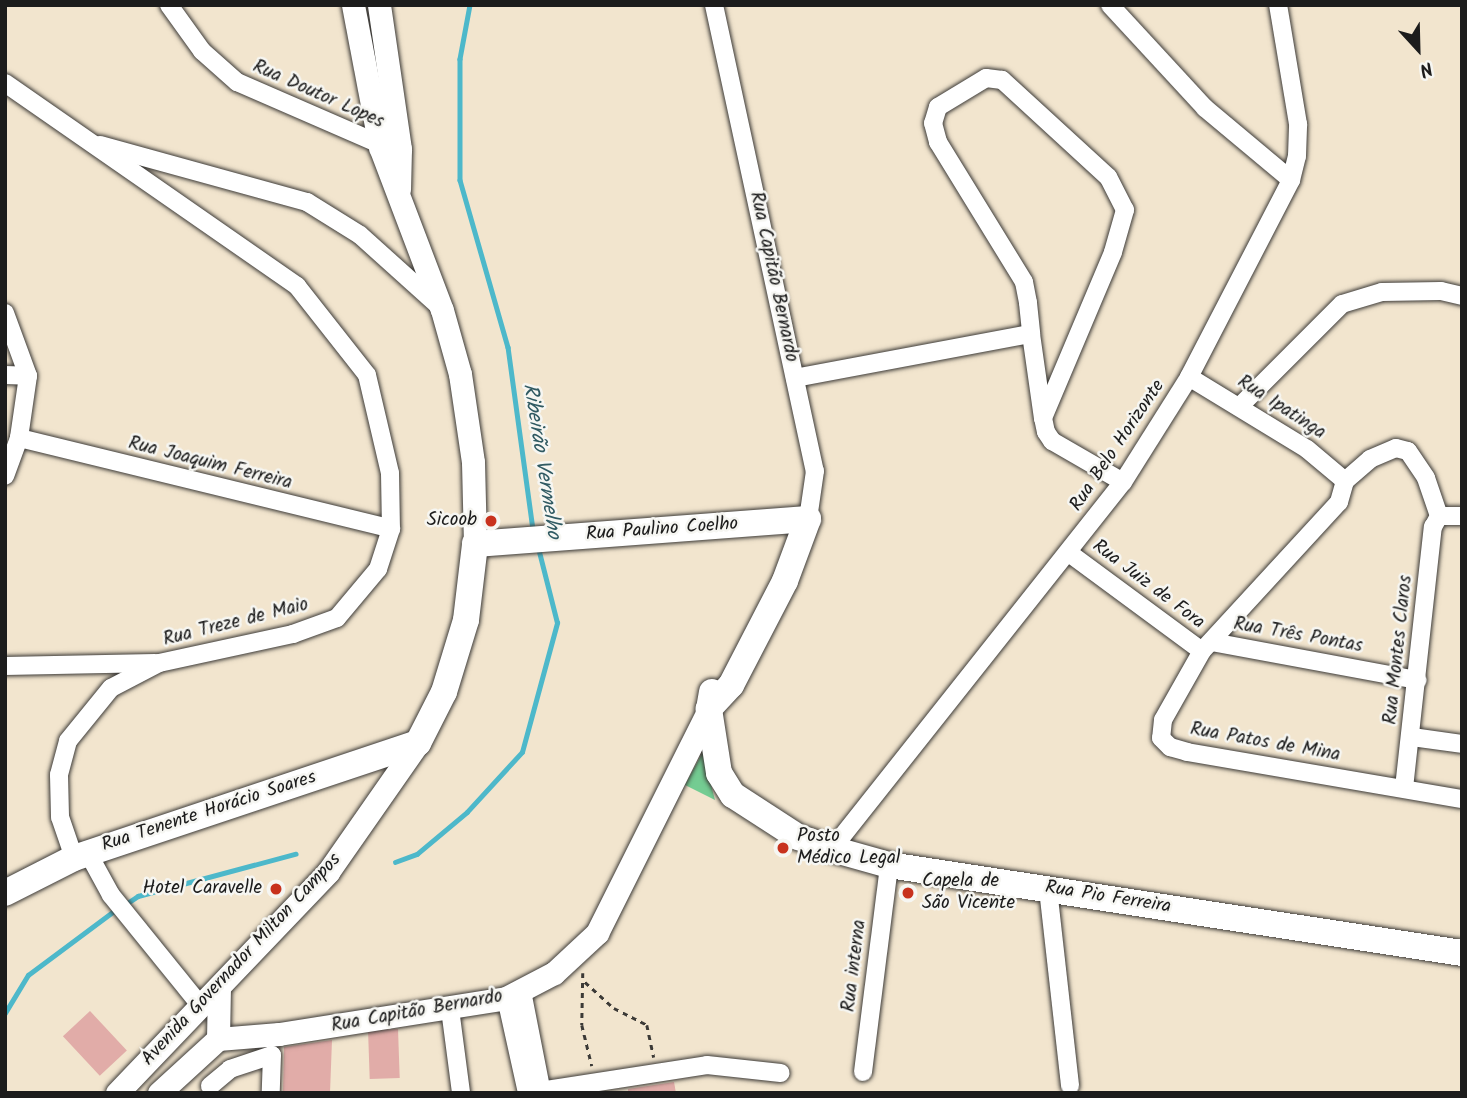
<!DOCTYPE html>
<html>
<head>
<meta charset="utf-8">
<style>
  body { margin:0 }
  #map { position:relative; width:1467px; height:1098px; overflow:hidden; background:#f2e5ce; font-family:Kalam,sans-serif }
  div>[style] { position:absolute }
  [style*='--x'] { left:calc(var(--x)*1px); top:calc(var(--y)*1px); width:calc(var(--w)*1px); rotate:calc(var(--a)*1deg) }
  .green>* { inset:0; background:#74cc92 }
  .stream>* { height:4.5px; margin:-2.25px; padding:0 2.25px; transform-origin:2.25px; border-radius:2.25px; background:#4db8ca }
  .building>* { inset:0; background:#e1aca8; transform-origin:0 0 }
  .path>* { height:2.5px; margin-top:-1.25px; transform-origin:0; background:repeating-linear-gradient(90deg,#3c3a37 0 5px,transparent 0 10px) }
  .roads { filter:drop-shadow(0 0 2px #3c3a37) drop-shadow(0 0 2px #3c3a37) }
  .minor>* { height:18px; margin:-9px; padding:0 9px; transform-origin:9px; border-radius:9px; background:#fff }
  .major>* { height:23px; margin:-11.5px; padding:0 11.5px; transform-origin:11.5px; border-radius:11.5px; background:#fff }
  .highway>* { height:26px; margin:-13px; padding:0 13px; transform-origin:13px; border-radius:13px; background:#fff }
  .dots>* { width:19px; height:19px; translate:-50% -50%; box-sizing:border-box; border:4px solid #f6f6f2; border-radius:50% }
  span { translate:-50% -50%; white-space:nowrap; text-align:center; line-height:1.15; -webkit-text-stroke:5px #f6f6f2; paint-order:stroke }
  .street-label { font-size:19px; color:#1c1c1c }
  .poi-label { font-size:19px; color:#1c1c1c }
  .right { translate:-100% -50%; text-align:right }
  .left { translate:0 -50%; text-align:left }
  .water-label { font-size:21px; color:#305a62; font-style:italic }
  .frame { position:absolute; inset:0; border:7px solid #1c1c1c; pointer-events:none }
  .north { position:absolute; left:1383px; top:14px; width:70px; height:70px; -webkit-text-stroke:5px #f6f6f2; paint-order:stroke; rotate:158deg; font-size:19px; font-weight:700; line-height:28px; text-align:center; color:#1c1c1c }
  .north::after { content:''; display:block; margin:auto; width:24px; height:32px; background:#1c1c1c; clip-path:polygon(50% 0,100% 100%,50% 72%,0 100%) }
</style>
</head>
<body>
<div id="map">
  <div class="green">
    <i style="clip-path:polygon(706px 746px,710px 781px,715px 800px,685px 785px)"></i>
  </div>
  <div class="stream">
    <i style="--x:470;--y:5;--w:55;--a:100.5"></i>
    <i style="--x:460;--y:59;--w:121;--a:90"></i>
    <i style="--x:460;--y:180;--w:174;--a:74"></i>
    <i style="--x:508;--y:347;--w:185;--a:82.2"></i>
    <i style="--x:395;--y:862;--w:23;--a:-20"></i>
    <i style="--x:417;--y:854;--w:65;--a:-40"></i>
    <i style="--x:467;--y:812;--w:81;--a:-47.5"></i>
    <i style="--x:522;--y:752;--w:134;--a:-74.8"></i>
    <i style="--x:557;--y:623;--w:77;--a:-104.2"></i>
    <i style="--x:126;--y:904;--w:14;--a:-34"></i>
    <i style="--x:138;--y:896;--w:163;--a:-15"></i>
    <i style="--x:5;--y:1013;--w:44;--a:-58.8"></i>
    <i style="--x:28;--y:975;--w:112;--a:-36.7"></i>
  </div>
  <div class="building">
    <i style="left:90px;top:1011px;width:54px;height:37px;rotate:47deg"></i>
    <i style="left:398px;top:1029px;width:49px;height:30px;rotate:88deg"></i>
    <i style="clip-path:polygon(332px 1040px,330px 1093px,283px 1093px,284px 1047px)"></i>
    <i style="clip-path:polygon(674px 1082px,676px 1093px,628px 1093px,628px 1089px)"></i>
  </div>
  <div class="path">
    <i style="--x:583;--y:973;--w:52;--a:91.1"></i>
    <i style="--x:582;--y:1025;--w:42;--a:76.3"></i>
    <i style="--x:585;--y:982;--w:39;--a:42"></i>
    <i style="--x:614;--y:1008;--w:37;--a:27"></i>
    <i style="--x:647;--y:1025;--w:33;--a:78"></i>
  </div>
  <div class="roads">
    <div class="minor">
      <i style="--x:169;--y:5;--w:57;--a:54.3"></i>
      <i style="--x:202;--y:51;--w:47;--a:41.5"></i>
      <i style="--x:237;--y:82;--w:166;--a:23.5"></i>
      <i style="--x:714;--y:5;--w:477;--a:77.8"></i>
      <i style="--x:815;--y:471;--w:49;--a:98.3"></i>
      <i style="--x:1110;--y:5;--w:140;--a:47.3"></i>
      <i style="--x:1205;--y:108;--w:112;--a:39.9"></i>
      <i style="--x:5;--y:83;--w:356;--a:34.8"></i>
      <i style="--x:297;--y:286;--w:113;--a:51.8"></i>
      <i style="--x:367;--y:375;--w:101;--a:76.8"></i>
      <i style="--x:390;--y:473;--w:56;--a:89"></i>
      <i style="--x:391;--y:529;--w:42;--a:108"></i>
      <i style="--x:378;--y:569;--w:64;--a:129.9"></i>
      <i style="--x:337;--y:618;--w:47;--a:160"></i>
      <i style="--x:293;--y:634;--w:137;--a:167.8"></i>
      <i style="--x:159;--y:663;--w:54;--a:152.5"></i>
      <i style="--x:111;--y:688;--w:68;--a:129.1"></i>
      <i style="--x:68;--y:741;--w:35;--a:105"></i>
      <i style="--x:59;--y:775;--w:42;--a:88.6"></i>
      <i style="--x:60;--y:817;--w:43;--a:71.1"></i>
      <i style="--x:100;--y:145;--w:215;--a:15.4"></i>
      <i style="--x:307;--y:202;--w:62;--a:31.9"></i>
      <i style="--x:360;--y:235;--w:108;--a:42"></i>
      <i style="--x:5;--y:313;--w:67;--a:69.9"></i>
      <i style="--x:28;--y:376;--w:63;--a:98.3"></i>
      <i style="--x:19;--y:438;--w:40;--a:110.2"></i>
      <i style="--x:5;--y:375;--w:23;--a:2"></i>
      <i style="--x:1189;--y:377;--w:138;--a:31.4"></i>
      <i style="--x:1307;--y:449;--w:50;--a:40.1"></i>
      <i style="--x:795;--y:378;--w:240;--a:-10.6"></i>
      <i style="--x:1241;--y:405;--w:143;--a:-45"></i>
      <i style="--x:1342;--y:304;--w:42;--a:-16.7"></i>
      <i style="--x:1382;--y:292;--w:59;--a:-1"></i>
      <i style="--x:1441;--y:291;--w:22;--a:13"></i>
      <i style="--x:1043;--y:418;--w:180;--a:-67.1"></i>
      <i style="--x:1113;--y:252;--w:44;--a:-74.1"></i>
      <i style="--x:1125;--y:210;--w:37;--a:-117"></i>
      <i style="--x:1108;--y:177;--w:144;--a:-137.5"></i>
      <i style="--x:1002;--y:80;--w:16;--a:-173"></i>
      <i style="--x:986;--y:78;--w:56;--a:148.9"></i>
      <i style="--x:938;--y:107;--w:17;--a:107"></i>
      <i style="--x:933;--y:123;--w:20;--a:75"></i>
      <i style="--x:938;--y:142;--w:164;--a:58.4"></i>
      <i style="--x:1024;--y:282;--w:21;--a:79"></i>
      <i style="--x:1028;--y:303;--w:31;--a:84"></i>
      <i style="--x:1031;--y:334;--w:85;--a:81.9"></i>
      <i style="--x:1043;--y:418;--w:14;--a:78"></i>
      <i style="--x:1046;--y:432;--w:11;--a:56"></i>
      <i style="--x:1052;--y:441;--w:82;--a:30"></i>
      <i style="--x:19;--y:438;--w:383;--a:13.7"></i>
      <i style="--x:1345;--y:481;--w:22;--a:106"></i>
      <i style="--x:1339;--y:502;--w:202;--a:132.6"></i>
      <i style="--x:1202;--y:651;--w:79;--a:119.5"></i>
      <i style="--x:1163;--y:720;--w:18;--a:96"></i>
      <i style="--x:1161;--y:738;--w:13;--a:45"></i>
      <i style="--x:1170;--y:747;--w:18;--a:16"></i>
      <i style="--x:1187;--y:752;--w:279;--a:9.7"></i>
      <i style="--x:1345;--y:481;--w:33;--a:-41"></i>
      <i style="--x:1370;--y:459;--w:28;--a:-23"></i>
      <i style="--x:1396;--y:448;--w:12;--a:14"></i>
      <i style="--x:1408;--y:451;--w:32;--a:56"></i>
      <i style="--x:1426;--y:478;--w:40;--a:71.1"></i>
      <i style="--x:1439;--y:516;--w:23;--a:0"></i>
      <i style="--x:1069;--y:553;--w:165;--a:36.4"></i>
      <i style="--x:1212;--y:642;--w:209;--a:10.5"></i>
      <i style="--x:5;--y:666;--w:150;--a:-1.1"></i>
      <i style="--x:1412;--y:737;--w:50;--a:8"></i>
      <i style="--x:1404;--y:788;--w:263;--a:-83.7"></i>
      <i style="--x:1433;--y:527;--w:13;--a:-61"></i>
      <i style="--x:832;--y:849;--w:468;--a:-51.6"></i>
      <i style="--x:1123;--y:482;--w:124;--a:-57.8"></i>
      <i style="--x:1189;--y:377;--w:222;--a:-62.6"></i>
      <i style="--x:1291;--y:180;--w:25;--a:-76"></i>
      <i style="--x:1297;--y:156;--w:32;--a:-88"></i>
      <i style="--x:1298;--y:124;--w:121;--a:-99.5"></i>
      <i style="--x:88;--y:853;--w:48;--a:61.3"></i>
      <i style="--x:111;--y:895;--w:143;--a:51"></i>
      <i style="--x:1048;--y:889;--w:198;--a:83.6"></i>
      <i style="--x:522;--y:991;--w:104;--a:78.9"></i>
      <i style="--x:506;--y:998;--w:97;--a:77.5"></i>
      <i style="--x:527;--y:1093;--w:182;--a:-8.8"></i>
      <i style="--x:707;--y:1065;--w:74;--a:6.2"></i>
      <i style="--x:450;--y:1009;--w:85;--a:82.5"></i>
      <i style="--x:863;--y:1072;--w:209;--a:-82.8"></i>
      <i style="--x:210;--y:1086;--w:26;--a:-40"></i>
      <i style="--x:230;--y:1069;--w:44;--a:-18.4"></i>
      <i style="--x:272;--y:1055;--w:38;--a:92"></i>
    </div>
    <div class="major">
      <i style="--x:353;--y:5;--w:145;--a:79.2"></i>
      <i style="--x:380;--y:147;--w:174;--a:69.2"></i>
      <i style="--x:442;--y:310;--w:66;--a:74.3"></i>
      <i style="--x:460;--y:374;--w:89;--a:81.6"></i>
      <i style="--x:473;--y:462;--w:82;--a:88.6"></i>
      <i style="--x:379;--y:5;--w:146;--a:81.7"></i>
      <i style="--x:400;--y:149;--w:40;--a:91.4"></i>
      <i style="--x:218;--y:1039;--w:61;--a:-4.7"></i>
      <i style="--x:279;--y:1034;--w:230;--a:-9"></i>
      <i style="--x:506;--y:998;--w:54;--a:-27.5"></i>
      <i style="--x:554;--y:973;--w:59;--a:-42.9"></i>
      <i style="--x:597;--y:933;--w:250;--a:-63.4"></i>
      <i style="--x:117;--y:1093;--w:306;--a:-46.3"></i>
      <i style="--x:328;--y:872;--w:157;--a:-55.1"></i>
      <i style="--x:159;--y:1093;--w:80;--a:-42.5"></i>
      <i style="--x:218;--y:1039;--w:50;--a:-88.9"></i>
    </div>
    <div class="highway">
      <i style="--x:712;--y:692;--w:17;--a:100"></i>
      <i style="--x:709;--y:709;--w:65;--a:81.1"></i>
      <i style="--x:719;--y:773;--w:26;--a:58"></i>
      <i style="--x:733;--y:795;--w:77;--a:32.9"></i>
      <i style="--x:798;--y:837;--w:36;--a:19"></i>
      <i style="--x:832;--y:849;--w:59;--a:15.7"></i>
      <i style="--x:889;--y:865;--w:580;--a:8.73"></i>
      <i style="--x:5;--y:893;--w:77;--a:-26.9"></i>
      <i style="--x:74;--y:858;--w:363;--a:-18.5"></i>
      <i style="--x:418;--y:743;--w:57;--a:-63"></i>
      <i style="--x:444;--y:692;--w:75;--a:-73"></i>
      <i style="--x:466;--y:620;--w:77;--a:-83.2"></i>
      <i style="--x:475;--y:544;--w:334;--a:-4.3"></i>
      <i style="--x:808;--y:519;--w:66;--a:110.4"></i>
      <i style="--x:785;--y:581;--w:117;--a:117.4"></i>
      <i style="--x:731;--y:685;--w:33;--a:133"></i>
    </div>
  </div>
  <div class="dots">
    <i style="left:491px;top:521px;background:#c8321e"></i>
    <i style="left:783px;top:848px;background:#c8321e"></i>
    <i style="left:276px;top:889px;background:#c8321e"></i>
    <i style="left:908px;top:893px;background:#c8321e"></i>
  </div>
  <div class="street-label">
    <span style="left:318px;top:95px;rotate:24deg">Rua Doutor Lopes</span>
    <span style="left:773px;top:277px;rotate:78deg">Rua Capitão Bernardo</span>
    <span style="left:1281px;top:408px;rotate:33deg">Rua Ipatinga</span>
    <span style="left:1118px;top:446px;rotate:-56deg">Rua Belo Horizonte</span>
    <span style="left:210px;top:464px;rotate:14deg">Rua Joaquim Ferreira</span>
    <span style="left:662px;top:530px;rotate:-4deg">Rua Paulino Coelho</span>
    <span style="left:1148px;top:585px;rotate:37deg">Rua Juiz de Fora</span>
    <span style="left:236px;top:623px;rotate:-14deg">Rua Treze de Maio</span>
    <span style="left:1298px;top:636px;rotate:10deg">Rua Três Pontas</span>
    <span style="left:1399px;top:650px;rotate:-84deg">Rua Montes Claros</span>
    <span style="left:1265px;top:743px;rotate:10deg">Rua Patos de Mina</span>
    <span style="left:209px;top:812px;rotate:-18deg">Rua Tenente Horácio Soares</span>
    <span style="left:1108px;top:898px;rotate:9deg">Rua Pio Ferreira</span>
    <span style="left:242px;top:960px;rotate:-47deg">Avenida Governador Milton Campos</span>
    <span style="left:855px;top:966px;rotate:-83deg">Rua interna</span>
    <span style="left:417px;top:1012px;rotate:-10deg">Rua Capitão Bernardo</span>
  </div>
  <div class="poi-label">
    <span class="right" style="left:477px;top:521px">Sicoob</span>
    <span class="left" style="left:797px;top:848px">Posto<br>Médico Legal</span>
    <span class="left" style="left:922px;top:893px">Capela de<br>São Vicente</span>
    <span class="right" style="left:262px;top:889px">Hotel Caravelle</span>
  </div>
  <div class="water-label">
    <span style="left:541px;top:461px;rotate:81deg">Ribeirão Vermelho</span>
  </div>
  <div class="frame"></div>
  <div class="north">N</div>
</div>
</body>
</html>
